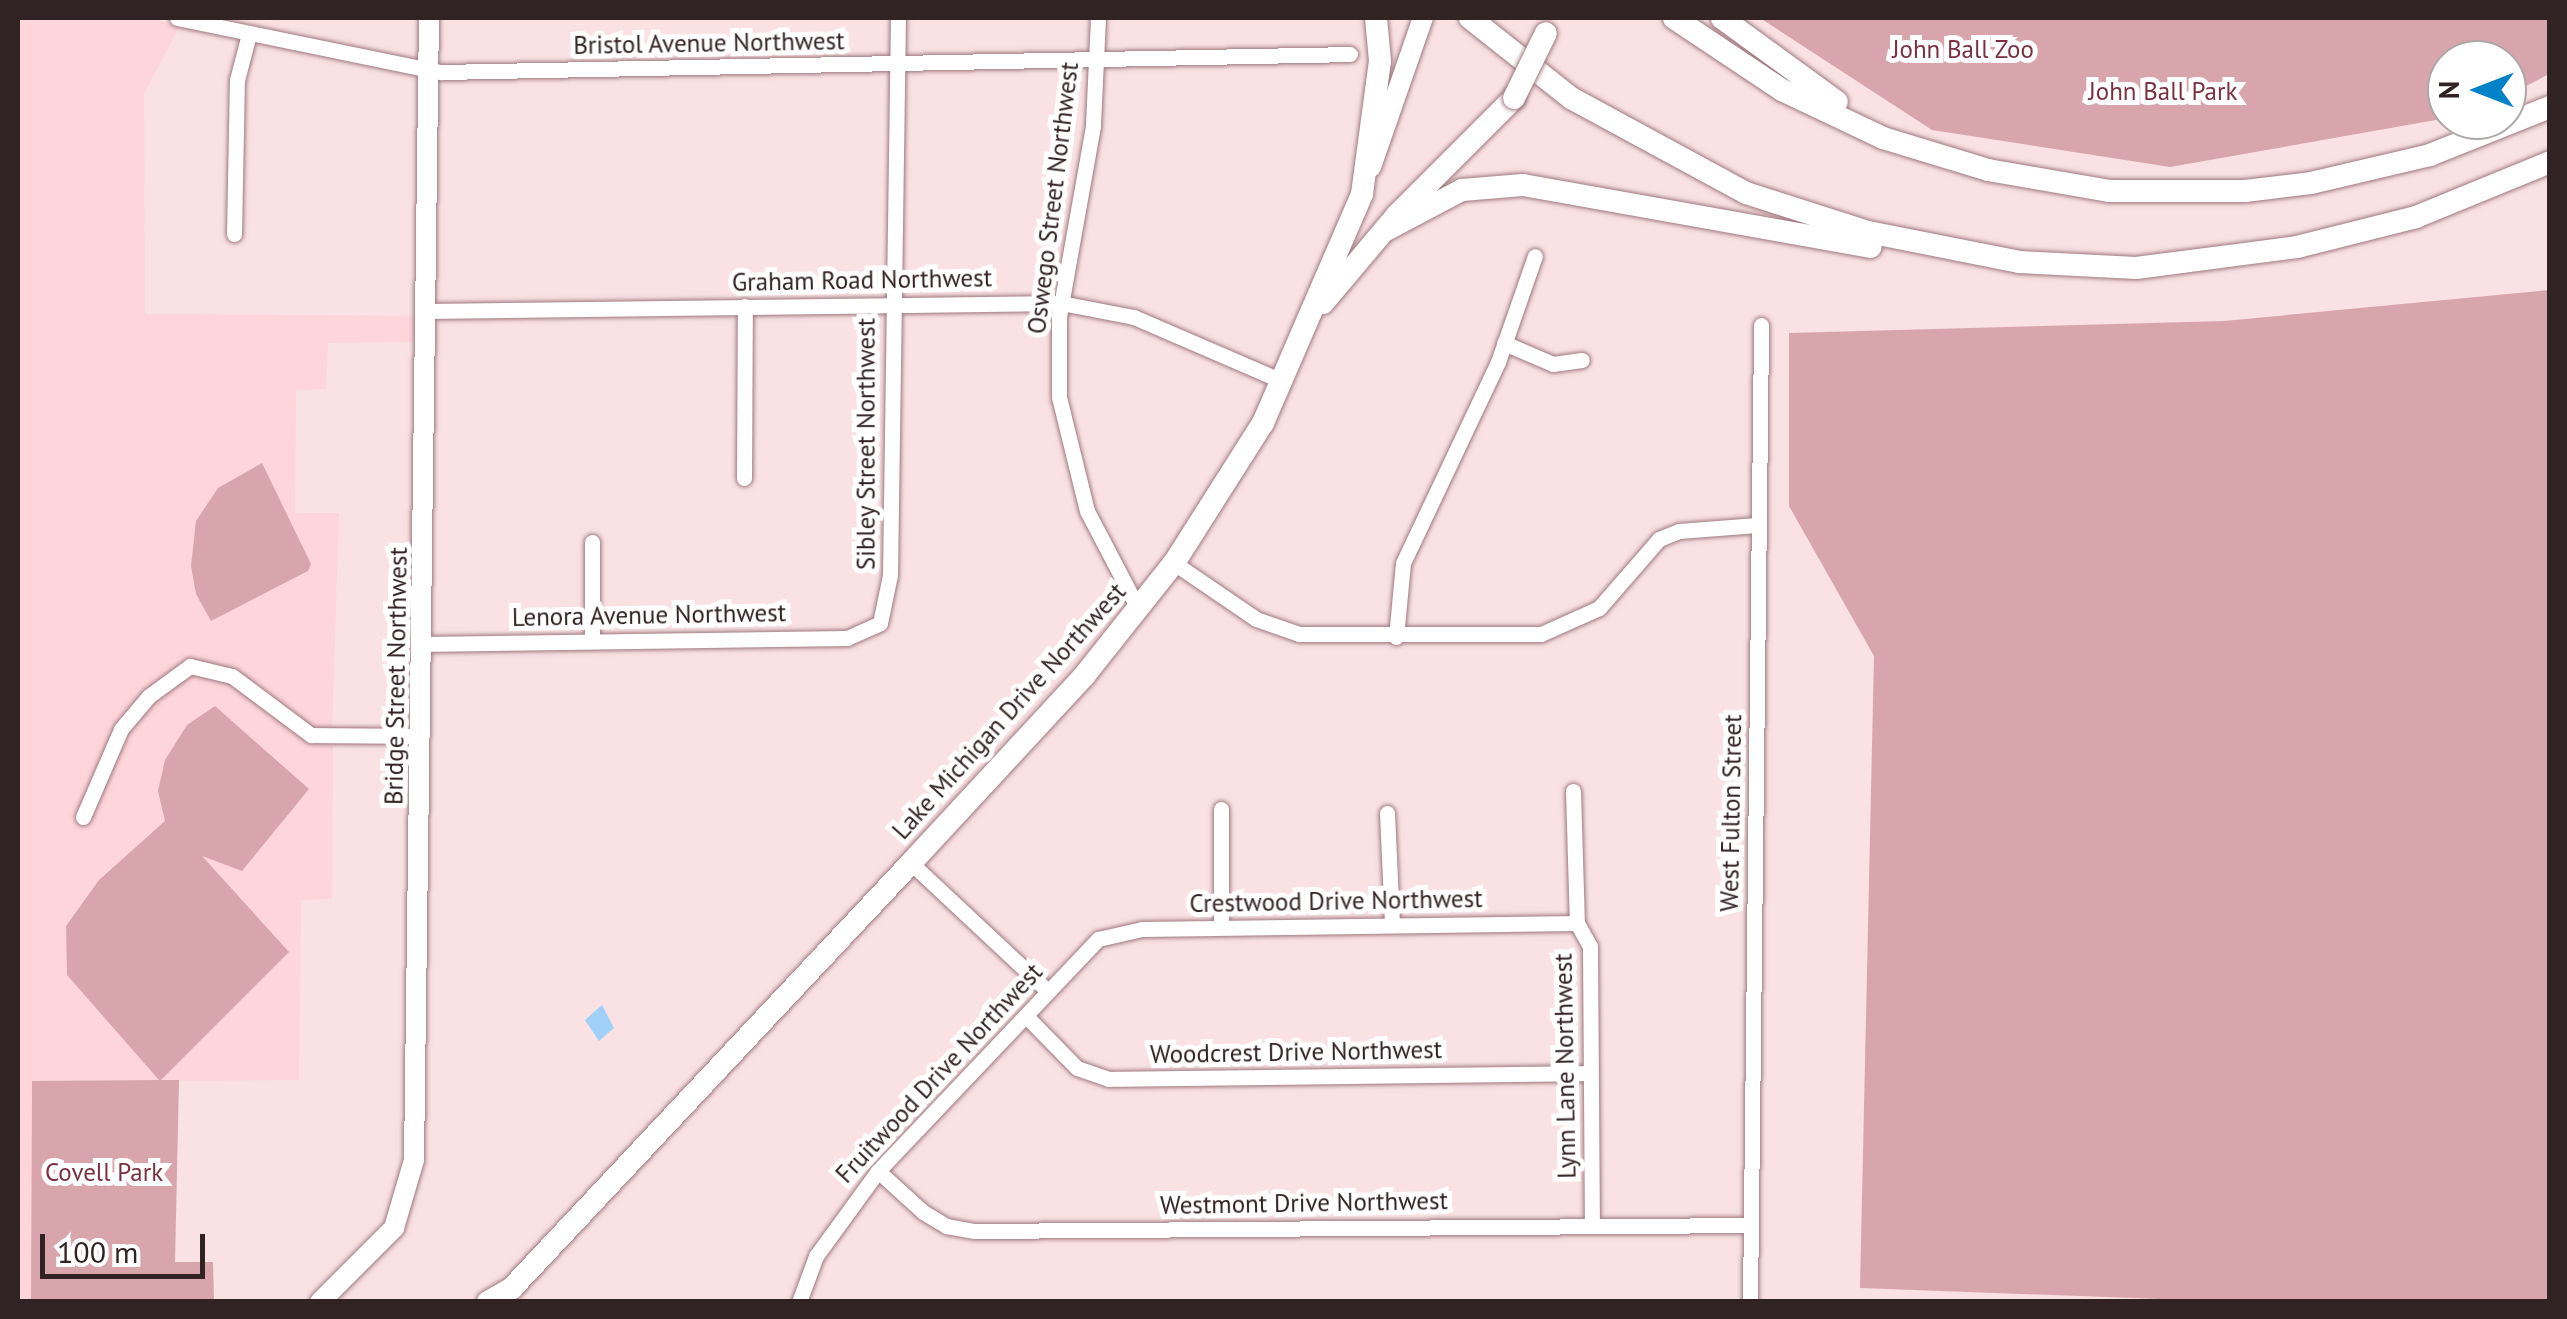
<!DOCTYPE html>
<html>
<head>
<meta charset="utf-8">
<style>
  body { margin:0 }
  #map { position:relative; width:2567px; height:1319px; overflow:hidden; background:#f9e1e4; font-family:"PT Sans",sans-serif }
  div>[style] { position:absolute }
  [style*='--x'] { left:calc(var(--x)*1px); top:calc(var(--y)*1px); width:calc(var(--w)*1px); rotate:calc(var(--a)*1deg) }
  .built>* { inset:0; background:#fdd5db }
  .green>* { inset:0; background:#d8a5ad }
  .water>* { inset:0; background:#a0d0f7 }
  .roads { filter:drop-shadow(0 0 2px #9e797f) drop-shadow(0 0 2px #9e797f) }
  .minor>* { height:15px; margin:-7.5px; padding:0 7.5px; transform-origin:7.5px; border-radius:7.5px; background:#fff }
  .major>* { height:20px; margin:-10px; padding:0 10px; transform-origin:10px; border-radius:10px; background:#fff }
  .highway>* { height:22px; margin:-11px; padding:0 11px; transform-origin:11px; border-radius:11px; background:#fff }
  .bridges { filter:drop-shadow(0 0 2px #9e797f) drop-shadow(0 0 2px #9e797f) }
  .highway-bridge>* { height:22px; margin:-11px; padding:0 11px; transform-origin:11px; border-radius:11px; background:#fff }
  span { translate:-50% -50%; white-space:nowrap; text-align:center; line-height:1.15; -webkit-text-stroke:10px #fff; paint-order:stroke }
  .street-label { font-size:25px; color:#312224 }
  .park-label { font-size:25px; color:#7b3042 }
  .frame { position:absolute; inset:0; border:20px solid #312224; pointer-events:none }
  .north { position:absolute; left:2427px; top:40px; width:100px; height:100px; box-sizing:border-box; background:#fff; border:2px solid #ada7a7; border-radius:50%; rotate:270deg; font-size:28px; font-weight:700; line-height:40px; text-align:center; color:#312224 }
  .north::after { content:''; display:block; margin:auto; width:35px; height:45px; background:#0082c9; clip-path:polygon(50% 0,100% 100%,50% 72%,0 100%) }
  .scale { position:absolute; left:40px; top:1234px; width:165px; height:45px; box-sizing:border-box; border:5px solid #312224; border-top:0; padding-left:12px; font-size:30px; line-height:35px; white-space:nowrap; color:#312224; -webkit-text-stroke:8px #fff; paint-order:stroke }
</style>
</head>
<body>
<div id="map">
  <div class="built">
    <i style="clip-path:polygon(18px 18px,153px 18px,179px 27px,144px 94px,145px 314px,415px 316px,414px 342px,328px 343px,326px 389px,296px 390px,295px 513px,339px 513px,332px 727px,394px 727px,394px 745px,333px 745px,332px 899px,301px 900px,299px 1080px,32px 1081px,31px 1302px,18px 1301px)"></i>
  </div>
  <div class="green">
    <i style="clip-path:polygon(1760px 18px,2549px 18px,2549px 74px,2507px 96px,2507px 60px,2447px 60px,2447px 118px,2170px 167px,1932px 130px)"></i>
    <i style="clip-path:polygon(2549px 290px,2549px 1301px,2214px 1301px,1860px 1288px,1874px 656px,1789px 506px,1789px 333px,2224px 321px)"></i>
    <i style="clip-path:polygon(262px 463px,311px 564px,308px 571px,211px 621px,196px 594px,191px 566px,196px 521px,218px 488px)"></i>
    <i style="clip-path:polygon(215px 706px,309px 789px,242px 871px,202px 856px,289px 952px,161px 1080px,179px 1080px,175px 1262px,213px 1262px,214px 1301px,31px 1301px,32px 1081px,159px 1080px,67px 975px,66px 926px,99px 880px,165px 821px,158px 791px,165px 760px,187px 725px)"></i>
  </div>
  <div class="water">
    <i style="clip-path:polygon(602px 1005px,614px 1028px,599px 1041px,585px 1020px)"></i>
  </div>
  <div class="roads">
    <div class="minor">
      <i style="--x:177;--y:18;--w:269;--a:11.6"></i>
      <i style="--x:441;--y:72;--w:909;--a:-1.13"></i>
      <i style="--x:1098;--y:18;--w:108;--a:92.7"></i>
      <i style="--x:1093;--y:126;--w:193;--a:100.1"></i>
      <i style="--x:1059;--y:316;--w:81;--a:90"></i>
      <i style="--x:1059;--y:397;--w:117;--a:76.2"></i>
      <i style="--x:1087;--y:511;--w:110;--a:62.3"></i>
      <i style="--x:234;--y:234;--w:154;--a:-88.9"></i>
      <i style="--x:237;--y:80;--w:48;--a:-75.4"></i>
      <i style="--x:425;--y:311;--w:636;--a:-0.72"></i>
      <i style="--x:1061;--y:303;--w:74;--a:10.9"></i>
      <i style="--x:1134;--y:317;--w:163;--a:23.4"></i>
      <i style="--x:1504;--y:343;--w:53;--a:23.2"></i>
      <i style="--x:1553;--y:364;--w:29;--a:-8"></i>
      <i style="--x:744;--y:478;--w:172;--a:-89.7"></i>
      <i style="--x:592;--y:542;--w:98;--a:90"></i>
      <i style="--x:1174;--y:563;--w:99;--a:34.3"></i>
      <i style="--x:1256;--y:619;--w:46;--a:19.2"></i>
      <i style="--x:1299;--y:634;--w:242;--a:0"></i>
      <i style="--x:1541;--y:634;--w:64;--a:-24.1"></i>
      <i style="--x:1599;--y:608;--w:91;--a:-49"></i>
      <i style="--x:1659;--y:539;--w:22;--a:-22"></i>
      <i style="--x:1679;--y:531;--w:78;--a:-4.4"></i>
      <i style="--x:1396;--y:637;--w:74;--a:-84.6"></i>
      <i style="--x:1403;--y:563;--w:222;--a:-64.7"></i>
      <i style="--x:1498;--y:362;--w:112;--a:-70.8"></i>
      <i style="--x:421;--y:644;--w:426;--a:-0.8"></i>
      <i style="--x:847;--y:638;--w:36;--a:-24"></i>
      <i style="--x:880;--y:623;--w:49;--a:-78.2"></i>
      <i style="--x:890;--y:575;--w:557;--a:-89.18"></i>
      <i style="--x:1573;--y:791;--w:132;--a:88.3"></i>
      <i style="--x:1577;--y:923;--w:26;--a:61"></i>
      <i style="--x:1590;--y:946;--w:278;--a:89.6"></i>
      <i style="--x:1387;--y:813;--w:112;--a:87.4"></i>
      <i style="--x:83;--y:817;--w:96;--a:-66.6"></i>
      <i style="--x:121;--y:729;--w:43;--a:-49.7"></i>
      <i style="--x:149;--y:696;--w:51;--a:-36.2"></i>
      <i style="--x:190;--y:666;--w:43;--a:13.4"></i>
      <i style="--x:232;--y:676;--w:99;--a:36.8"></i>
      <i style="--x:311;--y:735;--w:110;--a:0.5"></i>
      <i style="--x:911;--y:863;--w:187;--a:43.1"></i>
      <i style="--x:1221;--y:927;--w:118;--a:-90"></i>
      <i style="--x:1027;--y:1017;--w:71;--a:45.6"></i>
      <i style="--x:1077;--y:1068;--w:34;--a:19"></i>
      <i style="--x:1109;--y:1079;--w:480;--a:-0.7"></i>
      <i style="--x:878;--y:1171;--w:61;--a:42.3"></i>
      <i style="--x:923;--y:1212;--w:27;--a:31"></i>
      <i style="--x:946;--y:1226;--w:29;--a:10"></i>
      <i style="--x:975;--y:1231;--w:776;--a:-0.44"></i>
      <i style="--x:799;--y:1302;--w:49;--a:-69.7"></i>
      <i style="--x:816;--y:1256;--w:105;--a:-53.9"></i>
      <i style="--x:878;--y:1171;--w:320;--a:-46.5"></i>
      <i style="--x:1098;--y:939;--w:45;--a:-12.8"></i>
      <i style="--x:1142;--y:929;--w:435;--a:-0.8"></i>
      <i style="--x:1750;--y:1302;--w:977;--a:-89.35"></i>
    </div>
    <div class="major">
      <i style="--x:1371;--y:167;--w:158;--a:-70.8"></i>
      <i style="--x:320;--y:1302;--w:105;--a:-45"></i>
      <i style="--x:394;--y:1228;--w:71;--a:-73.6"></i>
      <i style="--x:414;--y:1160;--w:1142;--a:-89.25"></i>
    </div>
    <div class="highway">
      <i style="--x:1470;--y:18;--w:129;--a:38.4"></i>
      <i style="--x:1571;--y:98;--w:199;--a:28.5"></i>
      <i style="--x:1746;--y:193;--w:128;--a:17.7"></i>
      <i style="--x:1868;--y:232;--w:154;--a:11.2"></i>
      <i style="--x:2019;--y:262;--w:117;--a:2.9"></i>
      <i style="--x:2136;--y:268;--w:162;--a:-7.4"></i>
      <i style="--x:2297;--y:247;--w:123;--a:-14.1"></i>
      <i style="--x:2416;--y:217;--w:145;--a:-22.3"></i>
      <i style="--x:1674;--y:18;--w:130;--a:33.7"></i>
      <i style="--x:1782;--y:90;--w:112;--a:25.4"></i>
      <i style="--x:1883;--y:138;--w:110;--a:16.9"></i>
      <i style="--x:1988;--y:170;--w:124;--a:9.8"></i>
      <i style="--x:2110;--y:191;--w:135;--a:0"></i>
      <i style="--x:2245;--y:191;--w:66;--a:-6.9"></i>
      <i style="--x:2311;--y:183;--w:122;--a:-13.2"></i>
      <i style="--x:2430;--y:155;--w:129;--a:-21.8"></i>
      <i style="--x:1722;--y:18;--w:142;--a:36.1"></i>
      <i style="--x:1386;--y:230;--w:86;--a:-27.8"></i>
      <i style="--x:1462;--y:190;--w:61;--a:-4.7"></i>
      <i style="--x:1523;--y:185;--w:353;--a:10.1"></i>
      <i style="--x:1323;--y:303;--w:115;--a:-49.9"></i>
      <i style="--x:1397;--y:215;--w:165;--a:-45"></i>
      <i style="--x:488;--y:1302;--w:28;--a:-30"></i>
      <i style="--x:512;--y:1288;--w:583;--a:-46.81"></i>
      <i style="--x:911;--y:863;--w:255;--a:-47.2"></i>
      <i style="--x:1084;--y:676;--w:144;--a:-51.5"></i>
      <i style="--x:1174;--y:563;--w:166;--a:-57.6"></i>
      <i style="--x:1263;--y:423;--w:249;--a:-66.6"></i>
      <i style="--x:1362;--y:194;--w:134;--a:-82.3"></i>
      <i style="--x:1380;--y:61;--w:43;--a:-95.3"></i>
    </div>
  </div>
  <div class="bridges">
    <div class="highway-bridge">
      <i style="--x:1514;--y:98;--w:72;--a:-63.8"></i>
    </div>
  </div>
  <div class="street-label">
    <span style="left:709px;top:43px;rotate:-1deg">Bristol Avenue Northwest</span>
    <span style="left:1053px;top:198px;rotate:-83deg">Oswego Street Northwest</span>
    <span style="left:862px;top:280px;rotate:-1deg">Graham Road Northwest</span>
    <span style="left:866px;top:444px;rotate:-90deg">Sibley Street Northwest</span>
    <span style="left:649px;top:615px;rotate:-1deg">Lenora Avenue Northwest</span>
    <span style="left:396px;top:676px;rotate:-89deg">Bridge Street Northwest</span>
    <span style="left:1009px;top:711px;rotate:-48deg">Lake Michigan Drive Northwest</span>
    <span style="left:1731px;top:813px;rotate:-89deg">West Fulton Street</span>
    <span style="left:1336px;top:901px;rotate:-1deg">Crestwood Drive Northwest</span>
    <span style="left:1296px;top:1052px;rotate:-1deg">Woodcrest Drive Northwest</span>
    <span style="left:1565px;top:1066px;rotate:-91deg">Lynn Lane Northwest</span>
    <span style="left:939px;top:1073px;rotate:-47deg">Fruitwood Drive Northwest</span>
    <span style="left:1304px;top:1203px;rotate:-1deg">Westmont Drive Northwest</span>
  </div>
  <div class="park-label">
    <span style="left:1963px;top:49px">John Ball Zoo</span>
    <span style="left:2163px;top:91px">John Ball Park</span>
    <span style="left:104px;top:1172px">Covell Park</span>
  </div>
  <div class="frame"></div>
  <div class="north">N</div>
  <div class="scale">100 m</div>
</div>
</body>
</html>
